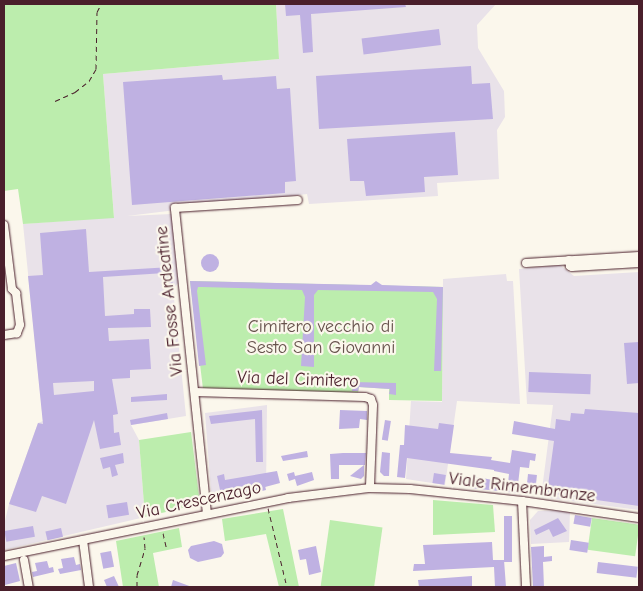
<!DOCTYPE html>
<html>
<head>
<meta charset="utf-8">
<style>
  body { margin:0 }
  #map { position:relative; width:643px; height:591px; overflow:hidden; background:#fbf7ec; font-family:"Comic Neue",sans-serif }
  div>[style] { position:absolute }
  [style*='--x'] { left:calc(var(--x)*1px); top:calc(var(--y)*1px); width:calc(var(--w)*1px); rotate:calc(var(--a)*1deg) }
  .built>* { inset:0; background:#e9e2e9 }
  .green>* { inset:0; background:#bcedad; transform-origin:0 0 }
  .building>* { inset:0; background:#bfb1e2; transform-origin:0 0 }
  .round { border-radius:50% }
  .path>* { height:1px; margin-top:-0.5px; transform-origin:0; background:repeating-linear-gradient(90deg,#4a1f2b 0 5px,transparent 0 9px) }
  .roads { filter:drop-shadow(0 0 1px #4a1f2b) drop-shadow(0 0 1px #4a1f2b) }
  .minor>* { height:8px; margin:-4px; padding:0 4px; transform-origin:4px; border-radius:4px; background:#fbf7ec }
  span { translate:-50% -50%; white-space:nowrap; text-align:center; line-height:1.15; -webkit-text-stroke:4.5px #fbf7ec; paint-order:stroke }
  .street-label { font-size:18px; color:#4a1f2b }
  .park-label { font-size:18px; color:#66524c }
  .frame { position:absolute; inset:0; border:5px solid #4a1f2b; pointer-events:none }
</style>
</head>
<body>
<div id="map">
  <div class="built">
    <i style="clip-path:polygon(276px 4px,496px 4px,477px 25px,478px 48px,504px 91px,505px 117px,497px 130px,499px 179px,437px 183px,438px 196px,309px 204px,307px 194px,127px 216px,172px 214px,180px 281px,173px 289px,186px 416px,131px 425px,139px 440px,145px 517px,4px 550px,4px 525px,9px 504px,38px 423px,43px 421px,23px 224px,114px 217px,103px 74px,279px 59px)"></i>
    <i style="clip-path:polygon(560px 265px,574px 276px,639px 272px,639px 510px,541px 497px,553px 405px,527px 404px,519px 269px)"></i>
    <i style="clip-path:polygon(506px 274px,507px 281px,513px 281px,520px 404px,457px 401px,445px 485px,406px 479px,411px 401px,442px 402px,443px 279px)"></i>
    <i style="clip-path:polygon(267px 405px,266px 490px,222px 499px,211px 492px,205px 413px)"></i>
    <i style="clip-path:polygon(570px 510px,569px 542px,531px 544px,530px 520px,538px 511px)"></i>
  </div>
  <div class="green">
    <i style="clip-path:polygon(4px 4px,276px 4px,279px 59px,103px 74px,114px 218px,23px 224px,18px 189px,4px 191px)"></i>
    <i style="clip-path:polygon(190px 281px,443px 287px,442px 401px,389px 400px,389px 389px,359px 387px,358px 394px,203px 389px)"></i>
    <i style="clip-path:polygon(191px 432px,199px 496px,195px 505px,145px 517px,139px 440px)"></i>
    <i style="clip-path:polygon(433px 500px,493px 505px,495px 532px,433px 535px)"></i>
    <i style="clip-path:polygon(283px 509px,299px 587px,279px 587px,266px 534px,225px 541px,222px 519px)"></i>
    <i style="left:592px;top:518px;width:48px;height:32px;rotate:8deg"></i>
    <i style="left:330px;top:520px;width:53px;height:68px;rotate:8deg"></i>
    <i style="clip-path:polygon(179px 528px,182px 547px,153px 553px,159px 587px,123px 587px,116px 541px)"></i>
  </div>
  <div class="building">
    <i style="clip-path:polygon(285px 4px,405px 4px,406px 7px,311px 14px,313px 52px,303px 53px,300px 15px,286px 16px)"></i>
    <i style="left:439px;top:29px;width:16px;height:78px;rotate:83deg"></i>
    <i style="clip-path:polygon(471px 66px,472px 84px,490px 83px,493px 119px,319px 129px,316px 76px)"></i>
    <i style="clip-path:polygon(222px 75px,223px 80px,276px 76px,277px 89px,290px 88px,296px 181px,285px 182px,285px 193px,132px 205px,123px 82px)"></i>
    <i style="clip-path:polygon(455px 132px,458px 175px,424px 177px,425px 192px,366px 196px,364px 181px,350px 181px,347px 139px)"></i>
    <i style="clip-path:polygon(evenodd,86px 229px,89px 272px,171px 267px,173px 288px,167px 289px,165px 273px,103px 277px,105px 316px,134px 314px,134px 309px,150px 309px,151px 327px,108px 328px,109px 341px,149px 339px,151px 369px,130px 370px,130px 378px,112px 379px,118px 414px,113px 415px,114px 433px,119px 432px,121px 445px,100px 449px,94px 420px,66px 504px,42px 496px,36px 512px,9px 504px,38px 423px,43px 424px,28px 276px,43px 275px,40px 233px,86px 229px,94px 381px,94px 391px,54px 395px,53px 383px,94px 381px)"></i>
    <i class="round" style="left:201px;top:254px;width:18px;height:18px"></i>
    <i style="clip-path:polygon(190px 281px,371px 285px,376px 281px,382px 285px,443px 287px,441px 371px,434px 371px,437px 299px,433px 292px,318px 290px,314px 295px,314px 367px,301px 366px,305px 297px,302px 290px,202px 287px,198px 287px,197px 291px,206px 365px,199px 366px)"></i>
    <i style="clip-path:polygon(639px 342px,639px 383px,627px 384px,624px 343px)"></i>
    <i style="left:529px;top:372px;width:62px;height:20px;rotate:2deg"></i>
    <i style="clip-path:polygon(353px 382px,396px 383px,396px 395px,389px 394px,390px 389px,359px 387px,358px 391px,352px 391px)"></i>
    <i style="clip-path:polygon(167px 394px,167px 400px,131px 402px,131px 397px)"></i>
    <i style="clip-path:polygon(585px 409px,639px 413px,639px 506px,547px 493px,554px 441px,512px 434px,514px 421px,555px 429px,556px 419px,570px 421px,571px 413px,584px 414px)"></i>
    <i style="clip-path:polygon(262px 410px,263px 462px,256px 462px,255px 419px,211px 424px,209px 416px)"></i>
    <i style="clip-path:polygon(340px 410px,367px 411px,367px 420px,360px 419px,359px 428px,339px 429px)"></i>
    <i style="clip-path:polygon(167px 413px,168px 419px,131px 425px,130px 420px)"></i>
    <i style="left:385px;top:420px;width:6px;height:20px;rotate:9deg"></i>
    <i style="clip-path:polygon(439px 423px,454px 425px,450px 453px,492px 457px,491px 460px,510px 463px,512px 450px,536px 454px,535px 461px,530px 460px,529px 468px,520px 467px,517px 493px,470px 488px,472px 476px,508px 483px,509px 474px,494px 471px,494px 470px,407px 458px,405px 478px,397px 477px,400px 445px,404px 445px,405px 425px,438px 429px)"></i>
    <i style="clip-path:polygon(307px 451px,308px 457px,283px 461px,281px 456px)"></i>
    <i style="clip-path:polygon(382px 452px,390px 453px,389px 476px,384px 476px,380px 472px)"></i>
    <i style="clip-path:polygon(123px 453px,124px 463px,115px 465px,118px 475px,112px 477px,110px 467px,103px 469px,100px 458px)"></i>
    <i style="clip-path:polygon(343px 453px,366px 453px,365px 465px,339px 465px,339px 479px,331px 479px,330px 454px)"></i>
    <i style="clip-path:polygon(364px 465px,364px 476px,361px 479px,350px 476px)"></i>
    <i style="clip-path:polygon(277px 471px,280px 483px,265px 487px,266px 490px,222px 499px,217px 476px,224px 474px,225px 480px)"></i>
    <i style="clip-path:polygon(294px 472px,295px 476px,312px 472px,314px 480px,297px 486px,295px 479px,289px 481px,287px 474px)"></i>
    <i style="left:434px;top:473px;width:12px;height:10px;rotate:9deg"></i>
    <i style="left:528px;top:474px;width:9px;height:18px;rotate:6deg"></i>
    <i style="left:127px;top:502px;width:13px;height:21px;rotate:81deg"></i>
    <i style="left:575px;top:515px;width:17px;height:9px;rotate:10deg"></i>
    <i style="left:504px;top:516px;width:8px;height:46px"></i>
    <i style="clip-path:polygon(558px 518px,567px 531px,553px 537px,549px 529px,536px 535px,534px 530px)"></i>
    <i style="left:33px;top:526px;width:11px;height:29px;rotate:80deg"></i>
    <i style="left:61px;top:528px;width:9px;height:16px;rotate:77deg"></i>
    <i style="left:571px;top:540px;width:18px;height:10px;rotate:9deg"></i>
    <i style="clip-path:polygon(214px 541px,222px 544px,224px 553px,221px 557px,198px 562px,190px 558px,188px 550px,191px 546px)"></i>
    <i style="clip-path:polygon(492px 542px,493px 560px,504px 560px,506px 587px,495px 587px,494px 567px,413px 571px,414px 564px,425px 564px,423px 545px)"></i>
    <i style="clip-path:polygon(316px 546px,321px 572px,309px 575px,306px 559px,300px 560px,298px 550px)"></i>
    <i style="clip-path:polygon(544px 546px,544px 557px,552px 556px,552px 561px,543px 562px,544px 587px,533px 587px,531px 547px)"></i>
    <i style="left:111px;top:551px;width:16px;height:11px;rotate:79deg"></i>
    <i style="clip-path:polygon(74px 557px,76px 565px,80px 564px,81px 570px,60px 574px,58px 569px,63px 568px,61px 559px)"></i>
    <i style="clip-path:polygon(47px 561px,49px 568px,53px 567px,54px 572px,33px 577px,32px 572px,37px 571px,35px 563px)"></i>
    <i style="left:598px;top:562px;width:40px;height:11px;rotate:7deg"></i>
    <i style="clip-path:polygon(16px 563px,20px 581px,5px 585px,4px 566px)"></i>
    <i style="clip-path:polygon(114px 576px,119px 587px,107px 587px,104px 580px)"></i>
    <i style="clip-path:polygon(472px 576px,472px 587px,419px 587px,418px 580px)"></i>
    <i style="clip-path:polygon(173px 580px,192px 587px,171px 587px)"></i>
  </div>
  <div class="path">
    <i style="--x:55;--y:101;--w:22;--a:-24"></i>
    <i style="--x:75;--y:92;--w:18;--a:-38"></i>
    <i style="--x:89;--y:81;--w:14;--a:-60"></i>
    <i style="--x:96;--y:69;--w:57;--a:-89"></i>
    <i style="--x:97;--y:12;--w:9;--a:-63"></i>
    <i style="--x:268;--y:508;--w:81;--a:76.5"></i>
    <i style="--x:163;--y:533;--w:17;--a:77"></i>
    <i style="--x:137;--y:587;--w:12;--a:-90"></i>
    <i style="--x:137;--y:575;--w:28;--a:-73"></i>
    <i style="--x:145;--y:548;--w:11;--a:-95"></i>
  </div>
  <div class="roads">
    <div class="minor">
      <i style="--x:4;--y:225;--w:64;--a:82.9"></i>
      <i style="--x:12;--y:289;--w:6;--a:45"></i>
      <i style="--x:16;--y:293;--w:32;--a:83"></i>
      <i style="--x:20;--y:325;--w:9;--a:111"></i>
      <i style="--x:17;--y:333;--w:13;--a:171"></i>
      <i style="--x:569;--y:260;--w:6;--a:81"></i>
      <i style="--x:570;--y:266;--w:2;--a:27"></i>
      <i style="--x:572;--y:267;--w:67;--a:-3.4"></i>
      <i style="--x:526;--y:263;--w:113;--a:-3.5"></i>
      <i style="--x:195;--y:392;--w:170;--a:1.7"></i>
      <i style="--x:365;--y:397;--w:6;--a:18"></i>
      <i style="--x:371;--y:399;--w:6;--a:72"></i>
      <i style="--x:373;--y:405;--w:83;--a:92.1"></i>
      <i style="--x:522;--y:501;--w:86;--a:87.3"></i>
      <i style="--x:207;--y:514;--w:308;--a:-96"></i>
      <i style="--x:175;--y:208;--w:123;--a:-3.7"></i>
      <i style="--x:83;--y:540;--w:47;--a:82.7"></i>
      <i style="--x:4;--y:556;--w:290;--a:-11.5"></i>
      <i style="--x:288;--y:498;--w:83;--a:-7"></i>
      <i style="--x:370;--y:488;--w:40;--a:1.4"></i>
      <i style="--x:410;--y:489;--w:113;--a:6.1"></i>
      <i style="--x:522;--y:501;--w:118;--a:8.3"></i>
      <i style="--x:24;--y:560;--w:27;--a:80"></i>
    </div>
  </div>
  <div class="street-label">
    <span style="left:170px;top:301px;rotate:-96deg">Via Fosse Ardeatine</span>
    <span style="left:298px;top:380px;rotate:2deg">Via del Cimitero</span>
    <span style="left:522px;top:488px;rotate:7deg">Viale Rimembranze</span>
    <span style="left:199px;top:501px;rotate:-12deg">Via Crescenzago</span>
  </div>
  <div class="park-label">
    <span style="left:321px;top:338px">Cimitero vecchio di<br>Sesto San Giovanni</span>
  </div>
  <div class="frame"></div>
</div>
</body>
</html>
